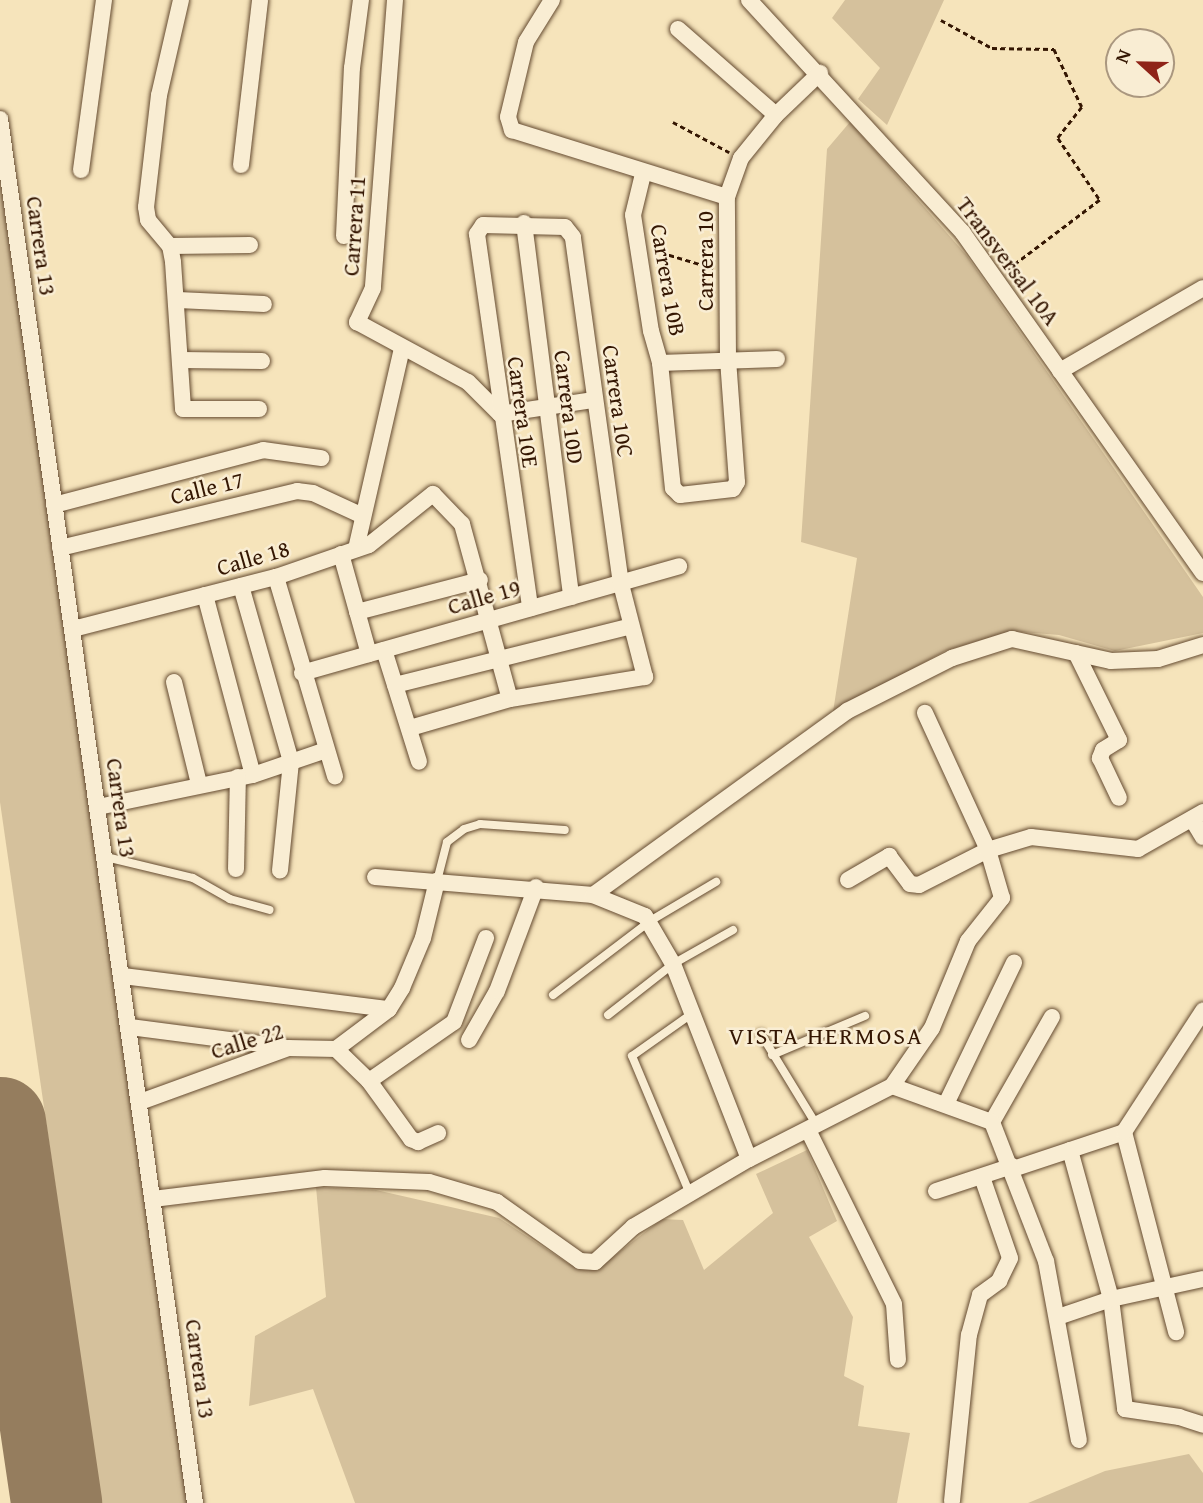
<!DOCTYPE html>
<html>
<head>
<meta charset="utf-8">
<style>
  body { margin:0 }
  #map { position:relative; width:1203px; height:1503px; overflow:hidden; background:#f6e4bb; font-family:"Gentium Book Plus",serif }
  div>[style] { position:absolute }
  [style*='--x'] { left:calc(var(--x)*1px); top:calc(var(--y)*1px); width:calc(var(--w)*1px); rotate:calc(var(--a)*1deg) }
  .green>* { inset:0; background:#d5c19c }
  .runway>* { height:91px; margin:-45.5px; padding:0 45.5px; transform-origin:45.5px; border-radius:45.5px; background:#957d5e }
  .path>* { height:2.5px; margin-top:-1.25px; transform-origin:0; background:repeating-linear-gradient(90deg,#341602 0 5px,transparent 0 8.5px) }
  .roads { filter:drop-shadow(0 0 2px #644a30) drop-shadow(0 0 2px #644a30) }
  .lane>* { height:8px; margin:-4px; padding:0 4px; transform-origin:4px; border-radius:4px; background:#f9edd3 }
  .street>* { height:16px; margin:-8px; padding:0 8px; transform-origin:8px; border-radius:8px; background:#f9edd3 }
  span { translate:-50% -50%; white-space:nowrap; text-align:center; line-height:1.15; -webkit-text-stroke:5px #f9edd3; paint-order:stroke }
  .street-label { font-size:23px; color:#341602 }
  .neighbourhood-label { font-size:24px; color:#341602; letter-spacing:2px }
  .north { position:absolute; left:1105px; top:28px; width:70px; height:70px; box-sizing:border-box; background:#f9edd3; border:2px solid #aa977f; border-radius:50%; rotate:292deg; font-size:19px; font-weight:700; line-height:28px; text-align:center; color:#341602 }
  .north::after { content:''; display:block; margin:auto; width:24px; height:32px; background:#8f2418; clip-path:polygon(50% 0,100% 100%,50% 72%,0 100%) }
</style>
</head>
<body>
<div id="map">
  <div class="green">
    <i style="clip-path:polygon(845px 0,944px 0,887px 125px,858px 99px,880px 68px,832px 18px)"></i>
    <i style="clip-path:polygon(850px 122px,967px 256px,1203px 597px,1203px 633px,1115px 651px,1059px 635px,1011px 631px,945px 651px,833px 712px,857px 558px,801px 542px,827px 149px)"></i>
    <i style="clip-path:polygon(0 183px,74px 678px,188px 1503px,101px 1503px,0 802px)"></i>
    <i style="clip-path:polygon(807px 1150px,837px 1221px,809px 1237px,853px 1317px,844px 1376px,864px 1386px,858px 1426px,910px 1433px,897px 1503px,355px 1503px,313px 1389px,249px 1406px,255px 1336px,326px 1297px,316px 1187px,376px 1190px,499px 1218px,569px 1264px,600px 1267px,662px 1219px,683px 1220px,704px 1270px,773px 1213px,756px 1174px)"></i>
    <i style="clip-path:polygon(1189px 1454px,1203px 1473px,1203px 1503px,1028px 1503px,1105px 1471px)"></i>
  </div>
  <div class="runway">
    <i style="--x:0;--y:1122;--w:385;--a:81.6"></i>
  </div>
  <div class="path">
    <i style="--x:941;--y:20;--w:58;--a:28.8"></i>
    <i style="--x:992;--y:48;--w:62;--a:0.9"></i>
    <i style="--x:1054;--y:49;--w:64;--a:64.2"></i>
    <i style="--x:1082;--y:107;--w:39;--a:128"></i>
    <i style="--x:1058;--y:138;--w:75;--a:55.9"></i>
    <i style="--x:1100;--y:200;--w:118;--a:142.9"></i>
    <i style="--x:673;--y:122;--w:64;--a:28.2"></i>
    <i style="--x:653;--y:250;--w:63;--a:16.7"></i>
  </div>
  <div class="roads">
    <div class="lane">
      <i style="--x:106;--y:857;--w:89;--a:13.6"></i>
      <i style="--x:193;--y:878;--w:43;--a:29.6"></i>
      <i style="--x:230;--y:899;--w:41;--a:15.4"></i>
      <i style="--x:437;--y:881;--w:40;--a:-75.6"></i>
      <i style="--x:447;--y:842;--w:21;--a:-37"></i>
      <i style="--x:464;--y:829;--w:17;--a:-17"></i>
      <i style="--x:480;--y:824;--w:85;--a:4"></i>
      <i style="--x:553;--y:995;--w:122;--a:-37.3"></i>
      <i style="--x:650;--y:921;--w:77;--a:-30.6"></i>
      <i style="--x:608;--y:1015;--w:83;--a:-38.1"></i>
      <i style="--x:673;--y:964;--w:69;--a:-29.5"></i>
      <i style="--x:690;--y:1015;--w:71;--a:144.7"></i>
      <i style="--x:632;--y:1056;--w:150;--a:67.2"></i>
      <i style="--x:761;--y:1034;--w:105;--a:58.6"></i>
      <i style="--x:772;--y:1055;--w:101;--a:-22.8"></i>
    </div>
    <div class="street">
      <i style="--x:181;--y:0;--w:98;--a:103"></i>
      <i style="--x:159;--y:95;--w:113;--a:96.6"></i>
      <i style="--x:146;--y:207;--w:13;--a:81"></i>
      <i style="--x:148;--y:220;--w:34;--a:50"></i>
      <i style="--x:170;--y:246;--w:16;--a:79"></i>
      <i style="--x:173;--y:262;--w:147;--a:86.1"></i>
      <i style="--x:183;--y:409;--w:76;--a:0"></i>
      <i style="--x:395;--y:0;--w:289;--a:94.4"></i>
      <i style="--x:373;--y:288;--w:38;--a:115"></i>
      <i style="--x:357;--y:322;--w:126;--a:28.4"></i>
      <i style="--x:468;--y:382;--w:45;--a:45"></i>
      <i style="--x:500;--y:414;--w:95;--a:-8.5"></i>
      <i style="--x:552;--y:0;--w:49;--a:121.8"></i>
      <i style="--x:526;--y:42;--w:77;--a:103.5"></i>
      <i style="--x:508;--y:117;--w:14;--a:73"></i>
      <i style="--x:512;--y:130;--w:225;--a:17.3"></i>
      <i style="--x:749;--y:0;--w:316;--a:47.4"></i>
      <i style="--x:963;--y:233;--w:416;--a:54.8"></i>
      <i style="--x:678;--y:29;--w:130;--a:41.3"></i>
      <i style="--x:0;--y:119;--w:1398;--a:81.98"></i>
      <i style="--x:241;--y:165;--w:166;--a:-83.4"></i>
      <i style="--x:81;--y:170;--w:172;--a:-82.3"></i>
      <i style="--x:643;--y:174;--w:42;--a:103.7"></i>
      <i style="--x:633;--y:215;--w:117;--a:81.2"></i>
      <i style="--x:651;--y:331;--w:33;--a:74"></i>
      <i style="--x:660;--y:363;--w:117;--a:-2"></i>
      <i style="--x:524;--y:223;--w:377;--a:82.8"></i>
      <i style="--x:344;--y:236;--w:168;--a:-87.3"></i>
      <i style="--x:352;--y:68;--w:69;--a:-82.5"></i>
      <i style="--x:170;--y:246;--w:80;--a:-0.7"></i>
      <i style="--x:178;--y:300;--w:86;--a:2.7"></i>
      <i style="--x:181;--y:360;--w:81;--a:0.7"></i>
      <i style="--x:660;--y:363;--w:126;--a:84.1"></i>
      <i style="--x:673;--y:488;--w:10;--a:45"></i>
      <i style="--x:680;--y:495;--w:53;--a:-6.5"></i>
      <i style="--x:733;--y:489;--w:8;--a:-60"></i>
      <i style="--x:737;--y:482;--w:123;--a:-94.2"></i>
      <i style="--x:728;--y:359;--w:162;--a:-90.4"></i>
      <i style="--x:727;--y:197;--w:41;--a:-70.3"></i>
      <i style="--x:741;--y:158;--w:55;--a:-50.9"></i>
      <i style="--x:776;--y:115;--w:61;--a:-43.7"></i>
      <i style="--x:1060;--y:371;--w:165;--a:-30.1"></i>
      <i style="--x:54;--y:505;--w:216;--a:-14.7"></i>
      <i style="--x:263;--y:450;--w:59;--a:7.9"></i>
      <i style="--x:60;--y:548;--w:244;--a:-13.5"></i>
      <i style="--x:297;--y:491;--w:16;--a:7"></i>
      <i style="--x:313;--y:493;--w:55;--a:24.7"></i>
      <i style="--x:356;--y:549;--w:206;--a:-77.1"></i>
      <i style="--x:341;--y:554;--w:104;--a:74.4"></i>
      <i style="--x:276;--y:577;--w:208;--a:73.5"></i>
      <i style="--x:241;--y:586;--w:183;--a:74.1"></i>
      <i style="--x:291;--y:762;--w:109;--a:95.8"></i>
      <i style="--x:205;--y:595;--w:186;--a:75.1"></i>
      <i style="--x:357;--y:612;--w:127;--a:-14.6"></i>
      <i style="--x:73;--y:629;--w:210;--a:-14.4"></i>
      <i style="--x:276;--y:577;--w:98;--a:-19"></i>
      <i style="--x:369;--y:545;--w:82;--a:-38.6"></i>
      <i style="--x:433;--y:494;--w:42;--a:46"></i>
      <i style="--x:462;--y:524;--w:181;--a:74.7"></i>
      <i style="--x:384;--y:650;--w:117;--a:72.6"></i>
      <i style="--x:1076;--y:653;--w:97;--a:63.7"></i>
      <i style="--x:1119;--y:740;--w:19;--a:148"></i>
      <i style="--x:1103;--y:750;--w:9;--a:111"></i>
      <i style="--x:1100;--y:758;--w:44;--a:64.6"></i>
      <i style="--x:302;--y:673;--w:392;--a:-15.8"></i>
      <i style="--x:174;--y:682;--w:105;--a:76.2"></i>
      <i style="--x:395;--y:685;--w:243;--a:-14"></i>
      <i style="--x:410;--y:728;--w:104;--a:-16.2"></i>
      <i style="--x:510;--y:699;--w:137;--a:-9.3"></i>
      <i style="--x:645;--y:677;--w:96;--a:-104.5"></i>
      <i style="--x:621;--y:584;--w:350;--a:-97.9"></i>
      <i style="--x:573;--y:237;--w:13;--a:-129"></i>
      <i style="--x:565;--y:227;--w:82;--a:-178.6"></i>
      <i style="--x:483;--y:225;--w:11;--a:124"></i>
      <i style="--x:477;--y:234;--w:378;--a:81.9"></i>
      <i style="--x:98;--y:807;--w:158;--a:-11.7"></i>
      <i style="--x:253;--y:775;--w:77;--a:-18.9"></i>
      <i style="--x:1192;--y:819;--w:21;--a:59"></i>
      <i style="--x:236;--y:869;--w:92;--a:-88.8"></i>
      <i style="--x:375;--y:877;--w:219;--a:4.7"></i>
      <i style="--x:593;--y:895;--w:56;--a:22"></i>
      <i style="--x:645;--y:916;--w:56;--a:59.7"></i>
      <i style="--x:673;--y:964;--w:209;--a:68.7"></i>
      <i style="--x:848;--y:880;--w:48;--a:-30.3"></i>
      <i style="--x:889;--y:856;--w:35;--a:53"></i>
      <i style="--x:910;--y:884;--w:9;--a:6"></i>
      <i style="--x:919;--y:885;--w:77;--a:-26.9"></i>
      <i style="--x:988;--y:850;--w:45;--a:-16.8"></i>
      <i style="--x:1031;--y:837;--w:108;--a:6.4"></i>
      <i style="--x:1138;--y:849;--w:75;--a:-29.6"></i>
      <i style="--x:593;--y:895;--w:314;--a:-35.9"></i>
      <i style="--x:847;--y:711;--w:118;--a:-26.8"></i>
      <i style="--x:952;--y:658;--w:63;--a:-17.6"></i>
      <i style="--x:1012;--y:639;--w:101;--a:12.5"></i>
      <i style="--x:1111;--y:661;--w:47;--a:-2.4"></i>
      <i style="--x:1158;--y:659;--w:47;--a:-17.3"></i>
      <i style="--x:123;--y:976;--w:268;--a:7.1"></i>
      <i style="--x:130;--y:1027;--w:154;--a:7.4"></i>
      <i style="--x:469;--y:1040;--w:56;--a:-60.3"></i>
      <i style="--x:497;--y:991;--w:111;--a:-69.4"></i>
      <i style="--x:336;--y:1049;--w:46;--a:44.1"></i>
      <i style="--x:369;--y:1081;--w:72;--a:54.1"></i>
      <i style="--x:411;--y:1139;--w:8;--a:23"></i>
      <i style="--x:418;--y:1142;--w:22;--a:-24"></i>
      <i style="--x:369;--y:1081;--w:103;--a:-34.8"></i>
      <i style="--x:454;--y:1022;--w:90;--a:-69.1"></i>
      <i style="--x:892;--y:1086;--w:70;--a:-55.4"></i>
      <i style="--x:932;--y:1028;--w:94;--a:-67.5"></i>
      <i style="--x:968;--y:941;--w:55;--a:-51.7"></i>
      <i style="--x:1002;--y:898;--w:50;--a:-106.3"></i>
      <i style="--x:988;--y:850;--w:151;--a:-114.7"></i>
      <i style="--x:140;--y:1102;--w:158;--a:-20"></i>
      <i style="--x:288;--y:1048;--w:48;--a:1.2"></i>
      <i style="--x:336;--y:1049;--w:66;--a:-37"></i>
      <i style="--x:389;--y:1009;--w:25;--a:-58"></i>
      <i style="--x:402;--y:988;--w:54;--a:-67.2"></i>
      <i style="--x:423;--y:938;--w:59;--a:-76.2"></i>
      <i style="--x:946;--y:1104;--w:157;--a:-64.3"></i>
      <i style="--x:992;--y:1122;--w:121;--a:-60.3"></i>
      <i style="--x:808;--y:1130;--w:194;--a:63.7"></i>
      <i style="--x:894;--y:1304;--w:56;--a:85.9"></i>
      <i style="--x:1124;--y:1132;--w:207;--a:75.4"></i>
      <i style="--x:1070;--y:1150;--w:155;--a:74.6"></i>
      <i style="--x:1111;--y:1299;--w:111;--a:82.7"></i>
      <i style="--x:1125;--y:1409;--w:55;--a:8.4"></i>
      <i style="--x:1179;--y:1417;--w:25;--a:18"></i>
      <i style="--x:1013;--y:1169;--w:117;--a:-18.4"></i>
      <i style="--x:1124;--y:1132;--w:145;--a:-56.9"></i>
      <i style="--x:936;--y:1191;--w:80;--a:-18.2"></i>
      <i style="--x:153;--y:1199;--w:173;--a:-7"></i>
      <i style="--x:325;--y:1178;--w:104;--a:2.2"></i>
      <i style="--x:429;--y:1182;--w:71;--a:16.4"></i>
      <i style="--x:497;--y:1202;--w:102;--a:35.4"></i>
      <i style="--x:580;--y:1261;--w:15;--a:4"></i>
      <i style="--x:595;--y:1262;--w:52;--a:-42.6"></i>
      <i style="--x:633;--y:1227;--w:134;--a:-30.4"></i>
      <i style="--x:749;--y:1159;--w:161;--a:-27"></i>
      <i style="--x:892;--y:1086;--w:106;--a:19.8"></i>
      <i style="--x:992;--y:1122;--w:149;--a:68.8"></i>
      <i style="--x:1046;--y:1261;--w:182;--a:79.6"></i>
      <i style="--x:1058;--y:1317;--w:56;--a:-18.8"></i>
      <i style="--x:1111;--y:1299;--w:94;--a:-12.3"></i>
      <i style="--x:952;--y:1501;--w:167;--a:-84.2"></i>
      <i style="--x:969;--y:1335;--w:41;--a:-74.6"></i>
      <i style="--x:980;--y:1295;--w:24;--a:-36"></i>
      <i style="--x:999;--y:1281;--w:25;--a:-64"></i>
      <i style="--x:1010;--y:1258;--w:86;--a:-109.1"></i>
    </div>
  </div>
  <div class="street-label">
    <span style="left:354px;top:226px;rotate:-86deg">Carrera 11</span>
    <span style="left:41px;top:246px;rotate:82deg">Carrera 13</span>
    <span style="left:705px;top:261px;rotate:-90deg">Carrera 10</span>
    <span style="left:1008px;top:261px;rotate:53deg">Transversal 10A</span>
    <span style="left:668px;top:280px;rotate:80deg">Carrera 10B</span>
    <span style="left:618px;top:401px;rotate:82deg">Carrera 10C</span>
    <span style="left:569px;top:407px;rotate:83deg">Carrera 10D</span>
    <span style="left:523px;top:412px;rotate:82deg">Carrera 10E</span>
    <span style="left:207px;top:488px;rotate:-14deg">Calle 17</span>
    <span style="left:253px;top:558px;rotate:-16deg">Calle 18</span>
    <span style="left:484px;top:597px;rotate:-16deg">Calle 19</span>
    <span style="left:121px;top:808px;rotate:82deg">Carrera 13</span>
    <span style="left:247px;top:1041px;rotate:-17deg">Calle 22</span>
    <span style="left:200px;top:1369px;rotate:82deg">Carrera 13</span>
  </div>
  <div class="neighbourhood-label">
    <span style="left:826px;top:1036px">VISTA HERMOSA</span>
  </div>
  <div class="north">N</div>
</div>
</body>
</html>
